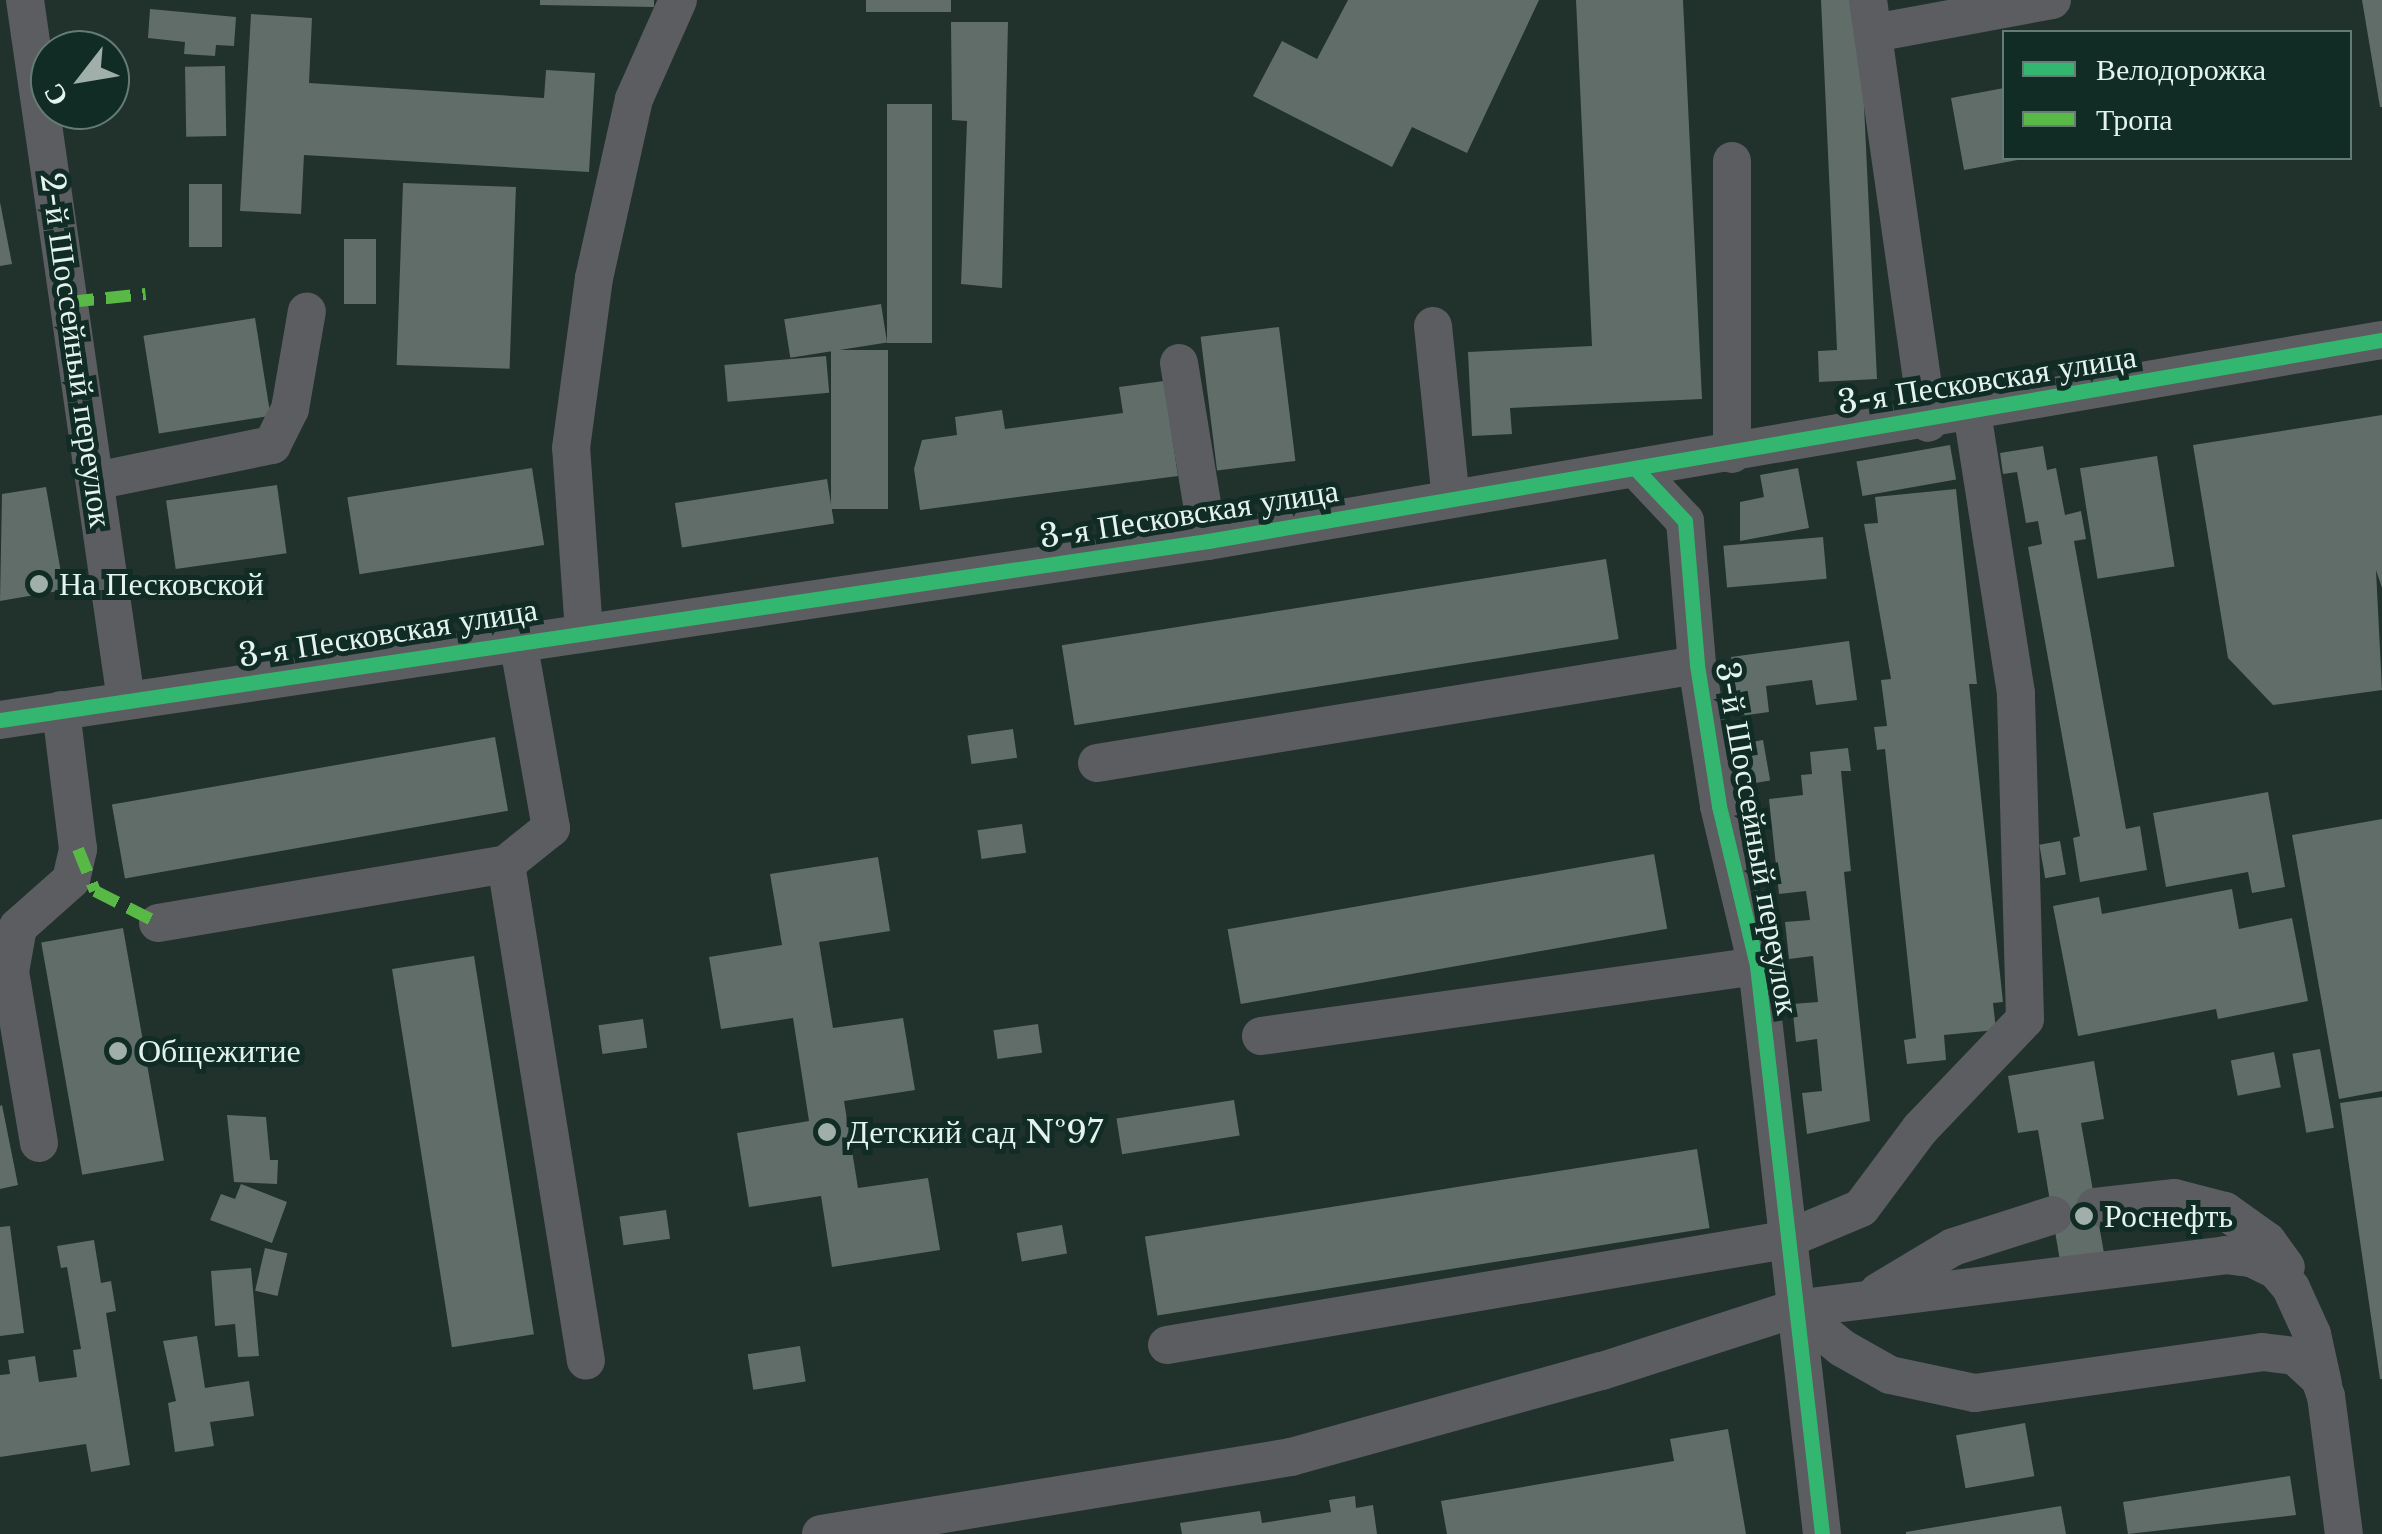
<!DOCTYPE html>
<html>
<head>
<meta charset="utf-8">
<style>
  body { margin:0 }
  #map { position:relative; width:2382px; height:1534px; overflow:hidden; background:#21312c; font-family:"Libre Baskerville",serif }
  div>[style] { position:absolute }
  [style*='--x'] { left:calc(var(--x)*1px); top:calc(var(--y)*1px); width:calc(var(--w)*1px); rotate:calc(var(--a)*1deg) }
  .building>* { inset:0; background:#606d69; transform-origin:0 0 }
  .minor>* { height:38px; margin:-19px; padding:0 19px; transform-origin:19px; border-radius:19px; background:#5c5d60 }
  .quiet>* { height:12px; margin-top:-6px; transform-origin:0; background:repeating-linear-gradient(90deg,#58b947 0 25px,transparent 0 37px) }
  .cycleway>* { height:15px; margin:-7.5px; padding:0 7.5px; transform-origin:7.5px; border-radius:7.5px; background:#33b770 }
  .dots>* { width:28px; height:28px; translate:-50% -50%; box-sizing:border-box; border:5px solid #112c25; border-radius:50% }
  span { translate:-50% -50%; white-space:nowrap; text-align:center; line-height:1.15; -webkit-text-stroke:10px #112c25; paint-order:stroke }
  .street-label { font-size:32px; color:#e4f3ee }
  .poi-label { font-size:32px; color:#e4f3ee }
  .left { translate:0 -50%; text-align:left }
  .legend { position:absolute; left:2002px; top:30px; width:350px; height:130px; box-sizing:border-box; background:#112c25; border:2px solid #657c75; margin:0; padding:12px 18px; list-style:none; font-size:30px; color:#e4f3ee }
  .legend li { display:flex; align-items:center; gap:20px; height:50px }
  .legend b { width:50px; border:2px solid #657c75 }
  .north { position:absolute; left:30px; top:30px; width:100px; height:100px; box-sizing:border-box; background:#112c25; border:2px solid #657c75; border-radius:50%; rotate:239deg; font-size:28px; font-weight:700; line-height:40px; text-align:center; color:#e4f3ee }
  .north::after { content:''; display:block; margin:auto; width:35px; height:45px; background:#a0afaa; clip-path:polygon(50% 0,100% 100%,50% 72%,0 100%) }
</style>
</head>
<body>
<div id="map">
  <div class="building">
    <i style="clip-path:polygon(540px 0,654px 0,654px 7px,540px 5px)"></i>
    <i style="left:866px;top:0;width:85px;height:12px"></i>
    <i style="clip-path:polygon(1348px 0,1539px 0,1467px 153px,1412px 127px,1392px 167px,1253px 96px,1282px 41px,1317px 59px)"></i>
    <i style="clip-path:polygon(1576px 0,1683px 0,1702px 399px,1510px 408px,1512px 434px,1472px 436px,1468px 352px,1592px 346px)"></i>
    <i style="clip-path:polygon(1821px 0,1859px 0,1877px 379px,1819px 382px,1818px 351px,1837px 350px)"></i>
    <i style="clip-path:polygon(2362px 0,2382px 0,2382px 107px,2380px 107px)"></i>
    <i style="clip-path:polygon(150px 9px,236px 17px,234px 46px,216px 45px,215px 56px,184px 54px,185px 42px,148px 38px)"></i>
    <i style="clip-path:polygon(251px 14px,312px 18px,309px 83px,544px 98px,546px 70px,595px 73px,589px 172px,304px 155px,301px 214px,240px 211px)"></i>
    <i style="clip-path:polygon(951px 22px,1008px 22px,1002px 288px,961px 284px,967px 121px,952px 120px)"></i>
    <i style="left:225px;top:66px;width:70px;height:40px;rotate:89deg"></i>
    <i style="clip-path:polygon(2004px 88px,2004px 158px,2023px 159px,1964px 170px,1951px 98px)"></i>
    <i style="left:887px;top:104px;width:45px;height:239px"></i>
    <i style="left:403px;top:183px;width:113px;height:182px;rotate:2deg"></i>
    <i style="left:222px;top:184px;width:63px;height:33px;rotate:90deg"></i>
    <i style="clip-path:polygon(0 202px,12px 264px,0 266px)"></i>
    <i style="left:344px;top:239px;width:32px;height:65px"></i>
    <i style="left:881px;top:304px;width:39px;height:98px;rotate:81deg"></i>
    <i style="left:255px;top:318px;width:99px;height:113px;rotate:81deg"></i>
    <i style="left:1279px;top:327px;width:135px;height:79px;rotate:83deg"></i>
    <i style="left:888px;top:350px;width:159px;height:57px;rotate:90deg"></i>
    <i style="left:826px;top:356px;width:37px;height:102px;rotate:85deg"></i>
    <i style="clip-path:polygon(1164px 381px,1178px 476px,920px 510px,914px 469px,922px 440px,957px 435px,955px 417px,1002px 410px,1005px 429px,1123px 413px,1119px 387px)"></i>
    <i style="clip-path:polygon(2382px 415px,2382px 588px,2376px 570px,2382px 690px,2273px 705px,2228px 658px,2193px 445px)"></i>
    <i style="left:1950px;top:445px;width:35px;height:95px;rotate:80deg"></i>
    <i style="clip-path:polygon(2043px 446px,2047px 470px,2056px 468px,2065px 515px,2081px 511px,2086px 539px,2074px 541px,2126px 829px,2140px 826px,2147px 870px,2080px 882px,2073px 838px,2080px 836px,2028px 547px,2042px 544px,2038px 521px,2026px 523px,2017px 472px,2003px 474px,2000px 453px)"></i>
    <i style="left:2157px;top:456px;width:112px;height:78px;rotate:81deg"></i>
    <i style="left:532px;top:468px;width:78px;height:187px;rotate:81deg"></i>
    <i style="clip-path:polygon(1798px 468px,1809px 528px,1740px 541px,1740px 502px,1764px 497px,1760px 475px)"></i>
    <i style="left:827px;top:479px;width:45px;height:154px;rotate:81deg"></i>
    <i style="left:277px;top:485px;width:69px;height:112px;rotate:82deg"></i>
    <i style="clip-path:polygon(46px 487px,64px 590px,0 601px,2px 494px)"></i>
    <i style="clip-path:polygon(1956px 489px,1977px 684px,1969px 684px,2003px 1002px,1993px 1003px,1996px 1030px,1944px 1035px,1946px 1060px,1907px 1064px,1904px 1040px,1916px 1038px,1885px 749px,1877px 750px,1874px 727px,1887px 726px,1881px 680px,1891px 679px,1864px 524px,1878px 523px,1875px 497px)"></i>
    <i style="left:1823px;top:537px;width:42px;height:100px;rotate:85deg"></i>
    <i style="left:1606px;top:559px;width:81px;height:551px;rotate:81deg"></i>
    <i style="clip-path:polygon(1849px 641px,1857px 700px,1816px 705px,1812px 680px,1766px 686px,1769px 712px,1740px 716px,1731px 657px)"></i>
    <i style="left:1013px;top:729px;width:29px;height:46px;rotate:82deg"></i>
    <i style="left:495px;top:737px;width:75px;height:389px;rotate:80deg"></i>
    <i style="left:1763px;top:740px;width:41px;height:21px;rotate:80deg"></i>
    <i style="clip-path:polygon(1848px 748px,1851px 771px,1841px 771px,1851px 871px,1844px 872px,1870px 1121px,1807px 1134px,1802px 1093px,1822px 1091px,1817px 1039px,1796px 1042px,1792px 1004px,1818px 1002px,1813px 956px,1789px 959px,1785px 922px,1810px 920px,1806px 891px,1779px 894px,1769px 799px,1803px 795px,1801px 775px,1812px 774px,1810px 752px)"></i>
    <i style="clip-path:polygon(2268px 792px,2285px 887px,2252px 893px,2248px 872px,2166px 887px,2153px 813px)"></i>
    <i style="clip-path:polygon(2382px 819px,2382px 1091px,2339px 1099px,2292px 835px)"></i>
    <i style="left:1022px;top:824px;width:29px;height:45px;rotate:82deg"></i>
    <i style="left:2060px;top:841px;width:34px;height:21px;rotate:80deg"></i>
    <i style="left:1654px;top:854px;width:76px;height:433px;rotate:80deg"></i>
    <i style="clip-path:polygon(878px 857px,890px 931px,819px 942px,833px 1028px,903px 1018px,915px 1090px,844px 1101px,858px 1188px,928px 1178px,940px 1250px,832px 1267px,821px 1196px,749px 1207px,737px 1133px,809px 1121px,793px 1018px,721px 1029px,709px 957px,782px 945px,770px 874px)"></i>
    <i style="clip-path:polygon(2232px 889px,2239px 929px,2292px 918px,2308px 1001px,2218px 1019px,2216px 1009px,2078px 1036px,2053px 906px,2099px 897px,2102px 914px)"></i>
    <i style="left:123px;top:928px;width:236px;height:83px;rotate:80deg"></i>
    <i style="left:474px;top:956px;width:383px;height:83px;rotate:81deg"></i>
    <i style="left:643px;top:1019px;width:29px;height:45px;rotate:82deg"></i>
    <i style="left:1038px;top:1024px;width:29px;height:45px;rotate:82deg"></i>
    <i style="left:2320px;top:1049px;width:80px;height:28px;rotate:80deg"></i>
    <i style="left:2274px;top:1052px;width:36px;height:44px;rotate:79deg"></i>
    <i style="clip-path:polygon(2094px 1061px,2104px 1119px,2081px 1123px,2104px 1253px,2060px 1261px,2038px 1130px,2018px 1133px,2008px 1076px)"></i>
    <i style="clip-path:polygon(2382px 1097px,2382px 1379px,2380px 1379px,2340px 1103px)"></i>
    <i style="left:1234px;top:1100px;width:36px;height:119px;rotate:81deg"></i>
    <i style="clip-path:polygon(2px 1105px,18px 1185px,0 1189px,0 1106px)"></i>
    <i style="clip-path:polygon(227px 1115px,266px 1117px,270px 1160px,278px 1160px,277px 1184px,234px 1182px)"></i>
    <i style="left:1697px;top:1149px;width:80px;height:559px;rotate:81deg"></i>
    <i style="clip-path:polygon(241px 1184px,287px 1202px,272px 1243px,210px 1220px,221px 1194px,235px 1199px)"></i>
    <i style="left:666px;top:1210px;width:29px;height:47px;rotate:82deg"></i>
    <i style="left:1062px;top:1225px;width:29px;height:46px;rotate:80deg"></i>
    <i style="clip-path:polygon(10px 1226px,24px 1333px,0 1336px,0 1227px)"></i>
    <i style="clip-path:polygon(94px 1240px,101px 1283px,111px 1281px,116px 1311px,106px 1313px,130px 1465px,91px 1472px,86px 1444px,0 1457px,0 1375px,10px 1374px,8px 1360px,35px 1356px,39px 1382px,77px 1377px,73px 1350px,81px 1349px,67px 1267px,61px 1268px,57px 1246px)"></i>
    <i style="left:265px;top:1248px;width:23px;height:44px;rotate:13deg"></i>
    <i style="clip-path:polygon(251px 1268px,259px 1356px,238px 1357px,235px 1324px,215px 1326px,211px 1271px)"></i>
    <i style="clip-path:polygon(197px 1336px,205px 1388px,249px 1381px,254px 1416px,210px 1422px,214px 1446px,175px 1452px,168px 1403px,176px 1401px,163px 1341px)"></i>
    <i style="left:800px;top:1346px;width:36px;height:53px;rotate:81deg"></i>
    <i style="left:2025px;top:1423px;width:54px;height:70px;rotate:80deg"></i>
    <i style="clip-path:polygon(1728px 1429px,1746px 1534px,1447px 1534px,1441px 1501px,1674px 1461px,1670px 1439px)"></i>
    <i style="clip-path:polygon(2290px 1476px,2296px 1515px,2128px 1534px,2123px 1502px)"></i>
    <i style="clip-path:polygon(1355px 1496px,1356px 1508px,1373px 1505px,1377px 1534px,1182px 1534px,1180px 1523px,1260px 1511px,1262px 1523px,1331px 1512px,1329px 1500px)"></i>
    <i style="clip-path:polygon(2061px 1506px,2066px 1534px,1906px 1534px,1906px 1532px)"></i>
  </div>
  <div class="minor">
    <i style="--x:25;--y:0;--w:707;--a:81.79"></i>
    <i style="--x:1868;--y:0;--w:427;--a:81.9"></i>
    <i style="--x:1874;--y:33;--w:181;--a:-10.5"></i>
    <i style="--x:1732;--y:161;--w:293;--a:90"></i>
    <i style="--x:1433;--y:326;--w:174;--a:84.1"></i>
    <i style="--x:1179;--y:363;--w:180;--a:80.7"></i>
    <i style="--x:1635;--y:468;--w:73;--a:46.7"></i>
    <i style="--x:1685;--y:521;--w:144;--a:85.2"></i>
    <i style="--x:1697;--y:665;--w:143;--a:81.1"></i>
    <i style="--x:1719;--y:806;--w:164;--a:76.6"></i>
    <i style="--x:1757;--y:966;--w:572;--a:83.47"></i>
    <i style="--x:95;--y:481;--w:181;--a:-11.5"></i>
    <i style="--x:272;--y:445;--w:40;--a:-63.4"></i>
    <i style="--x:290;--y:409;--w:99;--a:-80.2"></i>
    <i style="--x:584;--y:632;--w:184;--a:-94"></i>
    <i style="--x:571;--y:448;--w:172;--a:-82.3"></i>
    <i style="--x:594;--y:278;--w:183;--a:-77.4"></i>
    <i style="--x:634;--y:99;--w:108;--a:-66"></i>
    <i style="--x:518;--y:641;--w:190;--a:80"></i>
    <i style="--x:551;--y:828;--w:58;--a:141.3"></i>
    <i style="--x:506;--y:864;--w:503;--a:80.86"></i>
    <i style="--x:0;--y:720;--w:1221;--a:-8.43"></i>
    <i style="--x:1208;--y:541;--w:1191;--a:-9.72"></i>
    <i style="--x:1097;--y:763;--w:608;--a:-9.28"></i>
    <i style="--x:158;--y:923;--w:353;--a:-9.6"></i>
    <i style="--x:1261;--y:1036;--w:501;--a:-8.03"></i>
    <i style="--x:39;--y:1143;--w:173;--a:-99.6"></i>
    <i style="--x:10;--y:972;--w:46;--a:-79.9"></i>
    <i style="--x:18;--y:927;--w:71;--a:-41.6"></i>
    <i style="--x:71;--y:880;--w:32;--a:-77"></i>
    <i style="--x:78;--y:849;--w:140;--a:-97"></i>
    <i style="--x:2095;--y:1207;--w:80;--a:-6.5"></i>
    <i style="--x:2174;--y:1198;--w:53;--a:14.3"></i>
    <i style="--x:2225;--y:1211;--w:52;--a:35.5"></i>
    <i style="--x:2267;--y:1241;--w:32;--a:54"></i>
    <i style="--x:1878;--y:1292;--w:87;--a:-31"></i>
    <i style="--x:1953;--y:1247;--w:105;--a:-17.7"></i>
    <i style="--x:1794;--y:1309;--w:434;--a:-7.1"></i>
    <i style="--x:2225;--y:1255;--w:26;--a:7"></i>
    <i style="--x:2251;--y:1258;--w:28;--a:26"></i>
    <i style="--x:2276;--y:1270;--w:23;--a:50"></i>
    <i style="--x:2291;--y:1288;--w:51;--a:65.5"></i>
    <i style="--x:2312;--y:1334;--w:51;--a:77.6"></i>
    <i style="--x:1167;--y:1345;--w:627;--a:-9.64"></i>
    <i style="--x:1785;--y:1240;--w:82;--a:-22.8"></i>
    <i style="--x:1861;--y:1208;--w:99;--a:-53.2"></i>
    <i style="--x:1920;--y:1129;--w:152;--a:-46.3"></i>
    <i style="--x:2025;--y:1019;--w:326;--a:-91.6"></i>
    <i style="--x:2016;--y:693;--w:285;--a:-98.9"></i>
    <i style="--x:821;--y:1534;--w:476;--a:-9.3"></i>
    <i style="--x:1291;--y:1457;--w:323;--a:-15.5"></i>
    <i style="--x:1602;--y:1371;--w:202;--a:-17.9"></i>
    <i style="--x:1794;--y:1309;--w:62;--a:39.1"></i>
    <i style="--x:1842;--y:1348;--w:55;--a:29.4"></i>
    <i style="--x:1890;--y:1375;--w:87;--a:12"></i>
    <i style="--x:1975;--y:1393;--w:290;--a:-8.1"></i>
    <i style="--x:2262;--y:1352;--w:33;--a:7"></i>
    <i style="--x:2295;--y:1356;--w:34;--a:43"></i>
    <i style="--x:2320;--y:1379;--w:18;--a:71"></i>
    <i style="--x:2326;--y:1396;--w:139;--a:82.6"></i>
  </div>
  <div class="quiet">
    <i style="--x:69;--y:302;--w:77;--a:-5.9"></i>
    <i style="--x:78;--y:849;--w:45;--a:68"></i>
    <i style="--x:95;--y:891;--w:71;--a:26.9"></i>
  </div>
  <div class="cycleway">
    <i style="--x:1635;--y:468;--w:73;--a:46.7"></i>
    <i style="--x:1685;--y:521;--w:144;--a:85.2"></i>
    <i style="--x:1697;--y:665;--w:143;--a:81.1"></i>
    <i style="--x:1719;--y:806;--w:164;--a:76.6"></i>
    <i style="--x:1757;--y:966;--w:572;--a:83.47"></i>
    <i style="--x:0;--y:720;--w:1221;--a:-8.43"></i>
    <i style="--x:1208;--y:541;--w:1191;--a:-9.72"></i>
  </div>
  <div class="dots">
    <i style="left:39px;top:584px;background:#a0afaa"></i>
    <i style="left:118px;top:1051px;background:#a0afaa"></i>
    <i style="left:827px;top:1132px;background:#a0afaa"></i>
    <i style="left:2084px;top:1216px;background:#a0afaa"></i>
  </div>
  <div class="street-label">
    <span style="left:76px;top:350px;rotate:82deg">2-й Шоссейный переулок</span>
    <span style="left:1987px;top:380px;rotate:-9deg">3-я Песковская улица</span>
    <span style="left:1189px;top:514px;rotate:-9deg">3-я Песковская улица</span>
    <span style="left:388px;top:633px;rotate:-9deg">3-я Песковская улица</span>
    <span style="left:1757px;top:838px;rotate:80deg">3-й Шоссейный переулок</span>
  </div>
  <div class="poi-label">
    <span class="left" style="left:59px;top:584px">На Песковской</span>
    <span class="left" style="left:138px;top:1051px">Общежитие</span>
    <span class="left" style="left:847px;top:1132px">Детский сад №97</span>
    <span class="left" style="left:2104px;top:1216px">Роснефть</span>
  </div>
  <ul class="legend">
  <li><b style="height:12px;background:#33b770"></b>Велодорожка</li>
  <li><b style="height:12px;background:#58b947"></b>Тропа</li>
  </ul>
  <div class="north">С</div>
</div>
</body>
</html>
